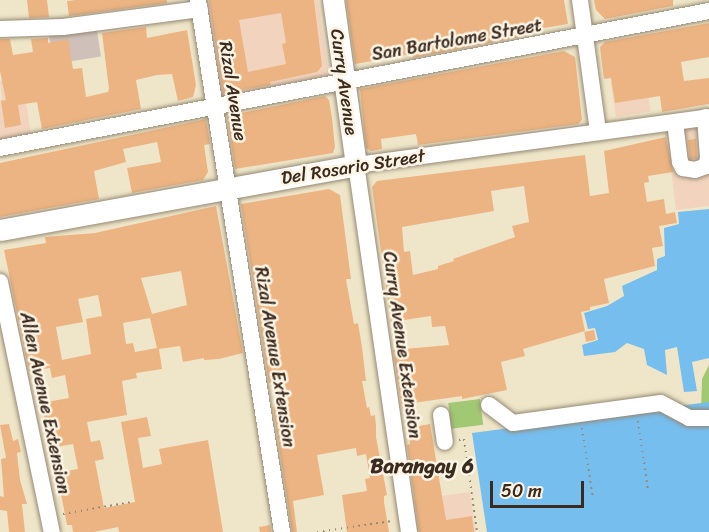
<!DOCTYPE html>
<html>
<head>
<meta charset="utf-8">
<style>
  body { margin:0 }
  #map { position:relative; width:709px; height:532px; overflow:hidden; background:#efe6c9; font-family:Sriracha,sans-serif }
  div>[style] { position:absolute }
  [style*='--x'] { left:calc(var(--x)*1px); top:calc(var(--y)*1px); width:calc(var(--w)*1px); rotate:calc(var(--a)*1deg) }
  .built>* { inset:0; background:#f2d4be; transform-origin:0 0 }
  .industrial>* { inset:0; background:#cfc0ba; transform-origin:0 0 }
  .green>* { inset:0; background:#a1c873; transform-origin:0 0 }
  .water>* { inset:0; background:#76beee }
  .building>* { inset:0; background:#ecb482; transform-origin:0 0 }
  .path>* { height:2px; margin-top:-1px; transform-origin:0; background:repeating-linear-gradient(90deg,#958874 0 1.5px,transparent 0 6px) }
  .roads { filter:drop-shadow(0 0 2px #958874) drop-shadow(0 0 2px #958874) }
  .minor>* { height:16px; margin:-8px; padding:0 8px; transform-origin:8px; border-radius:8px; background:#fff }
  .major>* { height:21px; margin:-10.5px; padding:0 10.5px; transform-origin:10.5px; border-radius:10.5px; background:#fff }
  span { translate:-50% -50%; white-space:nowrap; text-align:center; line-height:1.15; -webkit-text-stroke:5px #fcf5e5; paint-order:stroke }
  .street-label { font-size:18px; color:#3b2a1e }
  .quarter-label { font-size:21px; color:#3b2a1e; font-weight:700 }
  .scale { position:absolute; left:490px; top:481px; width:94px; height:27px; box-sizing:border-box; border:3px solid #3b2a1e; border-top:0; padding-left:8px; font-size:18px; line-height:21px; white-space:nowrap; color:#3b2a1e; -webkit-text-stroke:4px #fcf5e5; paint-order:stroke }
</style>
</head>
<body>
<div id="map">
  <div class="built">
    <i style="clip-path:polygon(203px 0,318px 0,329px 76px,219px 97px)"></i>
    <i style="left:645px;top:76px;width:36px;height:35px;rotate:81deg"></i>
    <i style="clip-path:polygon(22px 77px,31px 134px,0 139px,0 100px,2px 99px,0 81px)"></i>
    <i style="clip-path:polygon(709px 121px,709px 206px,676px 210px,666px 126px)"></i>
    <i style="clip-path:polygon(470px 492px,476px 532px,414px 532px,410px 500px)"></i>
  </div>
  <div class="industrial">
    <i style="left:96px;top:25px;width:32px;height:48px;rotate:81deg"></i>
  </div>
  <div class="green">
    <i style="clip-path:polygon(709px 365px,709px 411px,701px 412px,702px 379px)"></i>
    <i style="left:480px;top:399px;width:26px;height:32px;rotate:83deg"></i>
  </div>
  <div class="water">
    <i style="clip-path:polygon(709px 209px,709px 358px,692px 362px,697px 391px,684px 392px,677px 347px,665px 350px,667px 375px,647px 365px,644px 349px,627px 343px,615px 352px,584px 356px,582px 345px,598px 340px,595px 328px,588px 329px,584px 313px,607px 306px,624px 296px,622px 286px,657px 270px,657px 259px,665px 256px,664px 228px,679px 224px,678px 212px)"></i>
    <i style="clip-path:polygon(709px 402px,709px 532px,487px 532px,472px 433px)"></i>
  </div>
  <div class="building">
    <i style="clip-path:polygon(27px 0,47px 0,49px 17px,29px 18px)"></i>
    <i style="clip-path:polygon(76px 0,167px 0,167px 3px,69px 16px,67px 1px)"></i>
    <i style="clip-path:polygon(evenodd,209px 0,314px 0,322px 66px,317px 72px,270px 82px,271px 85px,223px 93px,209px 0,281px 13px,286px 43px,282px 44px,286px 64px,248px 72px,239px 20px,281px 13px)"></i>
    <i style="clip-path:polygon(346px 0,564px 0,568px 24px,525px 31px,526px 36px,413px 58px,412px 54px,355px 64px)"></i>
    <i style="clip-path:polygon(594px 0,673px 0,673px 6px,605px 19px,596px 10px)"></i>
    <i style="clip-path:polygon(709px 23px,709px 57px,681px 62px,684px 81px,709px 78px,709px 104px,662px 112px,660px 96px,615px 103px,611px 78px,604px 79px,602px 64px,600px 47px,605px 42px)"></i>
    <i style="clip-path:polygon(146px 27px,147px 38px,187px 30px,196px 85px,193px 97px,178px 101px,172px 74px,157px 75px,136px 80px,141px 109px,42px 129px,37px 102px,18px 105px,21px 125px,5px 128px,1px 101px,6px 100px,0 71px,0 39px,10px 39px,13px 55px,33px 52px,31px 39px,48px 38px,48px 43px,68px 39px,73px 69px,82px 68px,86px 97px,108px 92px,109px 89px,102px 33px)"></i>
    <i style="clip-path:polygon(564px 51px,575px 57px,582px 120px,578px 124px,418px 145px,416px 134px,381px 139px,382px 149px,371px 151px,366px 148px,360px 89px)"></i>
    <i style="clip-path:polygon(325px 96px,329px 100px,332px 118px,335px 147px,333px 153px,235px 169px,227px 116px)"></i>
    <i style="clip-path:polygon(206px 119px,210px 144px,204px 145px,208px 172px,203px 180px,132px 193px,127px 168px,161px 162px,157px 142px,123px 149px,126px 162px,94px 171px,99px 199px,0 217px,0 163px)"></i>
    <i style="clip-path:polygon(evenodd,666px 137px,673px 172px,648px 176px,649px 182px,644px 183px,647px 202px,664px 199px,666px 214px,675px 212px,677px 223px,659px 226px,663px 246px,652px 248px,655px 266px,604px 279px,609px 303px,590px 307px,590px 310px,581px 312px,585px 331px,523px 349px,525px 356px,501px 362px,507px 390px,462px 399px,462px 396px,413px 403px,413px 407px,402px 408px,393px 350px,449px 345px,445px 326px,432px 327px,431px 316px,391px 322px,372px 187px,377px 181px,585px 155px,590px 196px,609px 193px,604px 151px,666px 137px,524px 186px,529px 222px,512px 226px,515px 237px,453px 259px,454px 261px,438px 266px,438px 269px,413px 275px,410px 251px,404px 252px,402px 227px,494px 211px,491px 191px,524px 186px)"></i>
    <i style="clip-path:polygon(696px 139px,697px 158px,690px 159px,688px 140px)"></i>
    <i style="clip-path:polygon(329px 189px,340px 195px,351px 279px,346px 279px,354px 324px,358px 323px,362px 347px,366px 381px,362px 381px,367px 408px,369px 407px,371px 416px,375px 415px,376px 426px,376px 437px,387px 495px,384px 496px,384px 502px,389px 532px,347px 532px,342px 495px,367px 491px,365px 479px,370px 478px,366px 454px,357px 456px,356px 448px,317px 455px,324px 495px,293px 501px,297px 532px,292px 532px,273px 407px,289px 404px,284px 380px,269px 383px,241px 204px)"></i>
    <i style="clip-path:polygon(evenodd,216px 206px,243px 353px,219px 359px,204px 360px,204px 358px,183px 362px,180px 346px,159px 349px,162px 369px,136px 373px,137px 378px,122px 381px,127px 415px,87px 422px,91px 442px,100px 440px,104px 459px,95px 461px,104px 508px,135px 502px,121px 422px,147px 417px,151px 436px,138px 438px,143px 468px,162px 464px,159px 449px,208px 440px,223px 532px,119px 532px,118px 527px,94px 532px,73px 532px,72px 525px,67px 525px,57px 473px,78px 469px,73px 444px,50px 448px,41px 403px,69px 398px,65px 375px,52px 378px,50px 368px,29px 371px,4px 250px,46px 243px,45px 237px,95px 233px,216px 206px,181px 271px,187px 305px,152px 314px,141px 278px,181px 271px,216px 206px,98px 295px,102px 316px,86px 319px,91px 354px,62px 360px,56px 327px,83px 322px,78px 299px,98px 295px,216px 206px,150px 318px,157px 348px,135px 352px,133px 343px,126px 344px,123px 323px,150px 318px)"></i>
    <i style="left:594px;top:330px;width:10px;height:10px;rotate:79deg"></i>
    <i style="clip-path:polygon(9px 424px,13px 441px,18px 439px,21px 452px,17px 453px,20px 480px,27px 504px,22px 504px,25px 532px,9px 532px,7px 511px,0 510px,0 496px,4px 497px,1px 459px,6px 458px,0 425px)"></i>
    <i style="clip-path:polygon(430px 424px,446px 520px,472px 516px,474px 532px,419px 532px,407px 445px,410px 444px,408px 428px)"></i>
    <i style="clip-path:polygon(270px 525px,271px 532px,260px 532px,259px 527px)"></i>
  </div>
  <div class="path">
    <i style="--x:638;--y:421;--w:70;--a:81.8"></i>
    <i style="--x:582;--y:428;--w:71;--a:81.1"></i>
    <i style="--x:459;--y:440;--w:5;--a:-11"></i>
    <i style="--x:464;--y:439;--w:94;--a:82"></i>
    <i style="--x:63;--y:514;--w:69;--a:-10"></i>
    <i style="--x:317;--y:532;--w:76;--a:-8.3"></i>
  </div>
  <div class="roads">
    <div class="minor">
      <i style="--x:198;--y:0;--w:539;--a:81.03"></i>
      <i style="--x:580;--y:0;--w:133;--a:82.2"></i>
      <i style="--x:0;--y:29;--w:63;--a:-1.8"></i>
      <i style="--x:63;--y:27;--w:138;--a:-7.5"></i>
      <i style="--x:675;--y:122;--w:40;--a:82.9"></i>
      <i style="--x:680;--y:162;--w:7;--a:63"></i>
      <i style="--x:683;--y:168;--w:12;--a:9"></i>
      <i style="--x:695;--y:170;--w:12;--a:-20"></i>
      <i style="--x:706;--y:166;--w:8;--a:-76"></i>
      <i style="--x:708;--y:158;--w:41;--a:-94.2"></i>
      <i style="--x:0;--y:148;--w:722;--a:-10.94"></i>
      <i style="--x:0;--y:282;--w:255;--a:78.3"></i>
      <i style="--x:489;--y:405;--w:30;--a:37"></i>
      <i style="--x:513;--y:423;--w:149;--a:-7.7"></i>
      <i style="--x:661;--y:403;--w:32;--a:28"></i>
      <i style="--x:689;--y:418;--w:20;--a:0"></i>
      <i style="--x:441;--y:415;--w:27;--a:82"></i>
      <i style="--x:409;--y:532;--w:371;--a:-98.2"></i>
      <i style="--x:356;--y:165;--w:356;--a:-7.7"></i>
    </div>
    <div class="major">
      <i style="--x:0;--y:230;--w:362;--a:-10.3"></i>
      <i style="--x:356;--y:165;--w:167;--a:-97.9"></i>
    </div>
  </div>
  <div class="street-label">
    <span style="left:457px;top:40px;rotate:-10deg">San Bartolome Street</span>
    <span style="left:344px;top:82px;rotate:82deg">Curry Avenue</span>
    <span style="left:233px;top:91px;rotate:81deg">Rizal Avenue</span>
    <span style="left:353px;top:167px;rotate:-9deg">Del Rosario Street</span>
    <span style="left:402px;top:345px;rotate:82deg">Curry Avenue Extension</span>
    <span style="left:275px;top:357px;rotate:81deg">Rizal Avenue Extension</span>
    <span style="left:45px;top:403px;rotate:78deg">Allen Avenue Extension</span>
  </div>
  <div class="quarter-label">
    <span style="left:422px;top:466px">Barangay 6</span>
  </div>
  <div class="scale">50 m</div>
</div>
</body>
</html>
